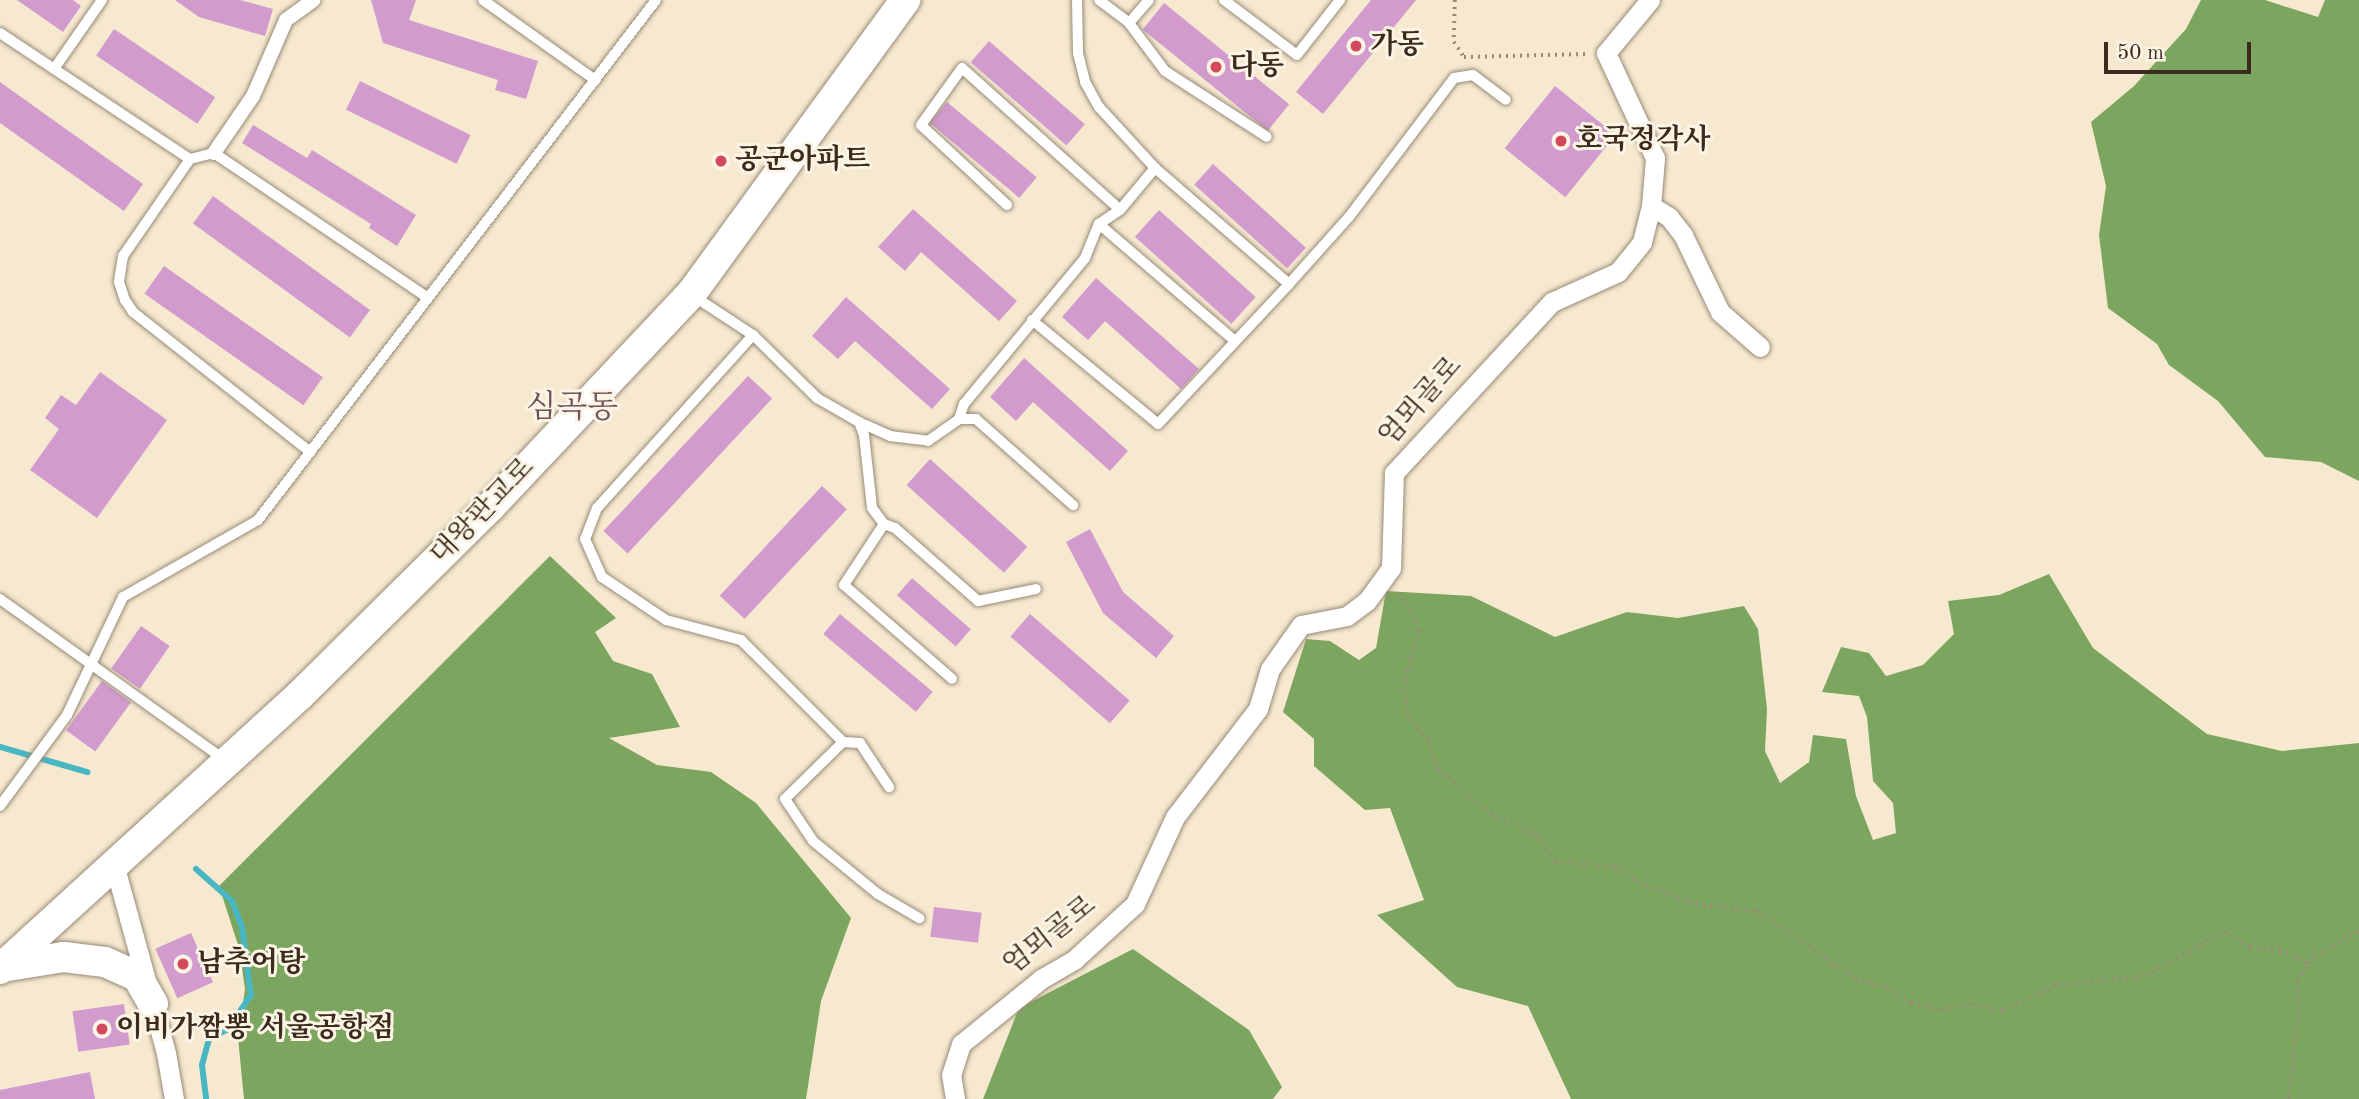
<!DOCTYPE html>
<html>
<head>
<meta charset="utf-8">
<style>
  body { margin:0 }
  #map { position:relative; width:2359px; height:1099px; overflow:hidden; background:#f6e9d0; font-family:"Old Standard TT","Noto Serif KR",serif }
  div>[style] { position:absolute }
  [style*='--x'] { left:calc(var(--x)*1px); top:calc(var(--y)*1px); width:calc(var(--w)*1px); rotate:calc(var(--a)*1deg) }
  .forest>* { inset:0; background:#7ca65f }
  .stream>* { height:6px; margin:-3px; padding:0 3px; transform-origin:3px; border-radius:3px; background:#49b6c4 }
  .building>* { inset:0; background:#d19bce; transform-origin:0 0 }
  .path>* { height:3.5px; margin-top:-1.75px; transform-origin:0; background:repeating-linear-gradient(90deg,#988a77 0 2px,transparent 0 7px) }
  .roads { filter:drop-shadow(0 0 2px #988a77) drop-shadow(0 0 2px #988a77) }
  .service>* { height:10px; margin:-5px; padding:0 5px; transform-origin:5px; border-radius:5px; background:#fff }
  .pedestrian>* { height:14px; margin:-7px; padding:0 7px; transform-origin:7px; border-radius:7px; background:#fff }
  .minor>* { height:19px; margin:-9.5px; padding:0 9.5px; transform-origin:9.5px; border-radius:9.5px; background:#fff }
  .primary>* { height:30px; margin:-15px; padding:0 15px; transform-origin:15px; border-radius:15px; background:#fff }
  .dots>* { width:19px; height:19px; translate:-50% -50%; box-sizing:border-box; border:4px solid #fcf5e5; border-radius:50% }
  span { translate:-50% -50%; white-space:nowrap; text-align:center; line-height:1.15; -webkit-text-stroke:6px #fcf5e5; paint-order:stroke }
  .poi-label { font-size:28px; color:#3b2a1e; font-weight:700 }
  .left { translate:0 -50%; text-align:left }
  .street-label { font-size:28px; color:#3b2a1e }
  .quarter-label { font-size:32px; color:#70525c }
  .scale { position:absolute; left:2104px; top:42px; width:147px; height:32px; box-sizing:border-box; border:4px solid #3b2a1e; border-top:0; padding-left:9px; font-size:21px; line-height:24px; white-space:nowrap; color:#3b2a1e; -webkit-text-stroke:5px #fcf5e5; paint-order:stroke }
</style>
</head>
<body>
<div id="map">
  <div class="forest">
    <i style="clip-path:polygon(2201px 0,2265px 0,2318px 17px,2325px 0,2359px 0,2359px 481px,2321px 462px,2265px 457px,2218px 401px,2169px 365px,2157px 344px,2108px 308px,2099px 235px,2106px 186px,2091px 122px,2134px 86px,2186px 29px)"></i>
    <i style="clip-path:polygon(550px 556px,616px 618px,595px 632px,613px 661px,652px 674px,680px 727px,609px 738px,657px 765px,711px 772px,756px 803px,851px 918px,821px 1001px,806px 1099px,244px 1099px,238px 1038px,245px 989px,239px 948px,219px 886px)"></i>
    <i style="clip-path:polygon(2049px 574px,2093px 648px,2207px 734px,2282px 751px,2359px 743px,2359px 1099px,1571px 1099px,1528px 1006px,1457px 987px,1377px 915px,1424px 900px,1390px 808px,1365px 810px,1314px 766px,1314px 739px,1283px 712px,1306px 639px,1330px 641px,1359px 660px,1376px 648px,1386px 591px,1471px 596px,1555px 637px,1627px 612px,1678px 618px,1744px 606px,1758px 629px,1767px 709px,1765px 751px,1780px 783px,1809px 762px,1813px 735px,1846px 739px,1856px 796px,1873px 840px,1896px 833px,1893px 803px,1873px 781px,1867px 717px,1859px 696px,1822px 692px,1841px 647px,1869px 653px,1886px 676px,1923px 665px,1954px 634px,1948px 601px,1999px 595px)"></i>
    <i style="clip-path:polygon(1133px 949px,1249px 1030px,1282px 1087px,1273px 1099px,983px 1099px,1019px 1008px)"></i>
  </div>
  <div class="stream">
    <i style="--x:0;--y:747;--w:91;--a:16"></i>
    <i style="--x:196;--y:869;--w:48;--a:41.6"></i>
    <i style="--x:232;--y:901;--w:28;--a:69"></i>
    <i style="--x:242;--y:927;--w:69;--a:82.5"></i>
    <i style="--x:251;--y:995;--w:41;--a:124.1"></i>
    <i style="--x:228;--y:1029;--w:21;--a:152"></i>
    <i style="--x:209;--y:1039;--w:27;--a:105"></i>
    <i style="--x:202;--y:1065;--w:34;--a:83"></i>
  </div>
  <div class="building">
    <i style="clip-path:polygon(17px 0,73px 0,81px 6px,63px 32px)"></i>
    <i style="clip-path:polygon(175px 0,240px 0,273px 9px,265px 36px,199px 17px)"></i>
    <i style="clip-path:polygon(371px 0,416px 0,409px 20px,538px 61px,526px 99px,495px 90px,498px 80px,383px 43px)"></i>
    <i style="clip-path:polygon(1371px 0,1416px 0,1323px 114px,1296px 92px)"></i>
    <i style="left:1164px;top:3px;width:161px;height:34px;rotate:39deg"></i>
    <i style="left:114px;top:29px;width:122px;height:32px;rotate:34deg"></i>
    <i style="left:989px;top:41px;width:127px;height:28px;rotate:41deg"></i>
    <i style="left:360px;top:81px;width:123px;height:32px;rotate:26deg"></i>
    <i style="clip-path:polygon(0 82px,143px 184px,124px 211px,0 123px)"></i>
    <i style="left:1555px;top:86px;width:78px;height:80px;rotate:39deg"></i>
    <i style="left:947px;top:102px;width:117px;height:27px;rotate:40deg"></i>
    <i style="clip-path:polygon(253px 125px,307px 158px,312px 150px,416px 215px,397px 246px,369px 228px,371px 224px,242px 143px)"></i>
    <i style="left:1213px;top:164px;width:125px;height:28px;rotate:42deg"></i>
    <i style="left:213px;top:196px;width:194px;height:34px;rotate:36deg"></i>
    <i style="clip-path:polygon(913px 209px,1017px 301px,999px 321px,921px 252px,905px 271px,878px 247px)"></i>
    <i style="left:1159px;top:210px;width:130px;height:36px;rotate:42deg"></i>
    <i style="left:164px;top:266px;width:194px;height:34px;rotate:35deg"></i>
    <i style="clip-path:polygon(1096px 278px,1199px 369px,1181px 389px,1105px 321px,1088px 340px,1062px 317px)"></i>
    <i style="clip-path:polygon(846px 297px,950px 389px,932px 409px,855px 341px,838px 359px,812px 336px)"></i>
    <i style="clip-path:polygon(1024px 358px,1128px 451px,1110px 471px,1033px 402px,1016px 421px,990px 397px)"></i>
    <i style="clip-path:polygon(100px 372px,167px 420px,97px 518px,30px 470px,59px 429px,45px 418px,61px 395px,76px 405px)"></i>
    <i style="left:748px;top:376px;width:33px;height:212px;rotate:43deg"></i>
    <i style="left:930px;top:459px;width:131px;height:35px;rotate:42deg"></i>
    <i style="left:822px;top:486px;width:34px;height:150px;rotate:43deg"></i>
    <i style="clip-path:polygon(1090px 529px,1123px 592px,1174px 636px,1156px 658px,1103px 613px,1066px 542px)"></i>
    <i style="left:912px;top:578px;width:78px;height:23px;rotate:41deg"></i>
    <i style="left:840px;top:614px;width:121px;height:26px;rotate:40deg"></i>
    <i style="left:1030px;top:614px;width:132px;height:30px;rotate:41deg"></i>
    <i style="left:141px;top:626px;width:35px;height:52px;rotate:35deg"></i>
    <i style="left:102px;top:681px;width:36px;height:61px;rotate:36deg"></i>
    <i style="left:934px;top:907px;width:48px;height:30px;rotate:7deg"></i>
    <i style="left:191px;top:933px;width:54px;height:39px;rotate:66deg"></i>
    <i style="left:124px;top:1004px;width:41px;height:52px;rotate:82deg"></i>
    <i style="clip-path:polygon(90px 1072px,95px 1099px,0 1099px,0 1090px)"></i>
  </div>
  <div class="path">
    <i style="--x:1455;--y:0;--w:42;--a:91.4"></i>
    <i style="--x:1454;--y:42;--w:18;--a:56"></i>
    <i style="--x:1464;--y:57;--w:123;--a:-1.4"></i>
    <i style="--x:1397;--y:594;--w:13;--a:42"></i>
    <i style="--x:1407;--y:603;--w:30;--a:66"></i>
    <i style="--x:1419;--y:630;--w:60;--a:105.4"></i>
    <i style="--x:1403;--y:688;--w:29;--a:80"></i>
    <i style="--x:1408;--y:717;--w:32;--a:49"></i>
    <i style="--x:1429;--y:741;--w:29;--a:72"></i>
    <i style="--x:1438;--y:769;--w:62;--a:41.1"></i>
    <i style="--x:1485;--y:810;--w:60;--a:26.6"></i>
    <i style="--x:1539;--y:837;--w:30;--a:57"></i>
    <i style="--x:1555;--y:862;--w:60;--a:3.8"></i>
    <i style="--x:1615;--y:866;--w:29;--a:35"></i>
    <i style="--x:1639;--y:883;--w:61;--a:20.2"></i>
    <i style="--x:1696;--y:904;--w:60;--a:6.7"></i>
    <i style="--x:1756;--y:911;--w:121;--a:34.2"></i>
    <i style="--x:1856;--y:979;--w:31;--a:15"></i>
    <i style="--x:1886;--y:987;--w:30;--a:33"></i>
    <i style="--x:1911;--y:1003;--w:32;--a:13"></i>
    <i style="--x:1942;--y:1010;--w:32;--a:-11"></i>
    <i style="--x:1973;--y:1004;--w:31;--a:13"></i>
    <i style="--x:2003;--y:1011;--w:59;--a:-26.1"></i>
    <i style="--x:2056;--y:985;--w:90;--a:-5.7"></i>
    <i style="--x:2146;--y:976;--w:90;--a:-30"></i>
    <i style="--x:2224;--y:931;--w:31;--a:32"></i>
    <i style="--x:2250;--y:947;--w:30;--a:6"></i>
    <i style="--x:2280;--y:950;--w:32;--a:26"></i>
    <i style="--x:2288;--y:1099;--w:88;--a:-82.8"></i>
    <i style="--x:2299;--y:1012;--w:31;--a:-94"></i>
    <i style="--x:2297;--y:981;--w:30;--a:-56"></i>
    <i style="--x:2314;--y:956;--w:51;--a:-29.1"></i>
  </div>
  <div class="roads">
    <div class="service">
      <i style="--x:483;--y:0;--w:138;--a:35.5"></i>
      <i style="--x:1077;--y:0;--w:53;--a:88.9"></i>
      <i style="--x:1078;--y:53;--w:30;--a:76"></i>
      <i style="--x:1085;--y:82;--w:29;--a:61"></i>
      <i style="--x:1099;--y:107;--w:83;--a:47.4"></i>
      <i style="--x:1099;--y:0;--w:38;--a:37"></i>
      <i style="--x:1129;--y:23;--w:60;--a:53.1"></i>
      <i style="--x:1165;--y:71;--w:121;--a:32.9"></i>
      <i style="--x:1224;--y:0;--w:91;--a:37"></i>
      <i style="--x:1297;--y:55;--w:70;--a:-52"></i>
      <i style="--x:1129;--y:23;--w:30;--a:-49"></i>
      <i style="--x:0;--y:33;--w:228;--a:33.6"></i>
      <i style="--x:190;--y:159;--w:25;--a:-14"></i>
      <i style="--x:214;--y:153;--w:257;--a:34.1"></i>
      <i style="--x:54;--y:69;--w:84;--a:-55.2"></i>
      <i style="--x:190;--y:159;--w:118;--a:124.6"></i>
      <i style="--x:123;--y:256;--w:26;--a:99"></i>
      <i style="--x:119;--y:282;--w:19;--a:72"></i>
      <i style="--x:125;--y:300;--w:14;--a:56"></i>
      <i style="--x:133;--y:312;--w:226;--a:38.3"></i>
      <i style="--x:1007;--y:205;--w:117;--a:-137.1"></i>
      <i style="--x:921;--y:125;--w:70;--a:-54.3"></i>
      <i style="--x:962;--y:68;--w:212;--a:41.9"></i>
      <i style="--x:1099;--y:224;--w:179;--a:40.7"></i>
      <i style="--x:692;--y:295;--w:73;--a:33.3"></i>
      <i style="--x:753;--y:335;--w:90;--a:44.5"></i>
      <i style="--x:817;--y:398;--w:48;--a:29.7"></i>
      <i style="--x:859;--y:422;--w:34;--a:24"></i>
      <i style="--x:890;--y:436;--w:38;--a:7"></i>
      <i style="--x:928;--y:441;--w:38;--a:-35"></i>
      <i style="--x:959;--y:419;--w:17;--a:0"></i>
      <i style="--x:976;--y:419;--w:130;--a:41.6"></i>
      <i style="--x:1032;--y:320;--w:163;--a:39.5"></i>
      <i style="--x:1158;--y:424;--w:192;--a:-46.9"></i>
      <i style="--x:753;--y:335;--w:233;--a:132"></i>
      <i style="--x:597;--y:508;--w:33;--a:111"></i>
      <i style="--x:585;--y:539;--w:42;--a:65.9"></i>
      <i style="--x:602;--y:577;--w:77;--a:33.9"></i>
      <i style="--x:666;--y:620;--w:78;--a:14.9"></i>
      <i style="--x:741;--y:640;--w:144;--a:45"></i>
      <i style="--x:843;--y:742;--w:81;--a:135.5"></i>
      <i style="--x:785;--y:799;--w:50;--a:56.3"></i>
      <i style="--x:813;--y:841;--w:84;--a:39.2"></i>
      <i style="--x:878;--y:894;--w:48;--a:30.3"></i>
      <i style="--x:959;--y:419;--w:16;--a:-72"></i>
      <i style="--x:964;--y:404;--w:190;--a:-50.3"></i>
      <i style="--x:1085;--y:258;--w:37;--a:-68"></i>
      <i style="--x:1099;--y:224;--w:25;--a:-34"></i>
      <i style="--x:1120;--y:210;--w:55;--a:-50.2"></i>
      <i style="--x:1155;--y:168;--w:177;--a:40.9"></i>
      <i style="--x:1289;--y:284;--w:90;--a:-48.2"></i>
      <i style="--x:1349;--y:217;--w:174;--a:-52.9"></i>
      <i style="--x:1454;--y:78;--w:19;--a:-9"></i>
      <i style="--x:1473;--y:75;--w:41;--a:37.1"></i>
      <i style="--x:859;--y:422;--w:14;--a:69"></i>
      <i style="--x:864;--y:435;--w:73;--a:83.7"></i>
      <i style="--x:872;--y:508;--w:20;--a:53"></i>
      <i style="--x:884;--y:524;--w:73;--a:123.3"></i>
      <i style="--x:844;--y:585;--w:143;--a:41"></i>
      <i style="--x:884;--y:524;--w:12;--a:20"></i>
      <i style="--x:895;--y:528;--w:111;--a:41.3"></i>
      <i style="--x:978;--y:601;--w:59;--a:-11.7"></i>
      <i style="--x:0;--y:599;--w:277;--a:35.6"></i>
      <i style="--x:843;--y:742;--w:17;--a:3"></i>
      <i style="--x:860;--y:743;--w:53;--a:56.6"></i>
      <i style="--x:0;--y:806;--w:113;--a:-53.6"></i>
      <i style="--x:67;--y:715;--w:131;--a:-64.6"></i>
      <i style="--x:123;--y:597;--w:155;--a:-29.7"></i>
      <i style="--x:258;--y:520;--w:655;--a:-52.57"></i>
    </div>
    <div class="pedestrian">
      <i style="--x:214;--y:153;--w:69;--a:-55.6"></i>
      <i style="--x:253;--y:96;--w:83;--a:-66.5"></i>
      <i style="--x:286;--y:20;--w:34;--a:-36"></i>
    </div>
    <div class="minor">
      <i style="--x:1651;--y:206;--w:21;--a:31"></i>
      <i style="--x:1669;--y:217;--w:23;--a:52"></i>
      <i style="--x:1683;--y:235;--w:85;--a:64.3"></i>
      <i style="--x:1720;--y:312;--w:53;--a:41.2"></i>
      <i style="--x:114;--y:864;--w:196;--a:74.6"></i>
      <i style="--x:166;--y:1053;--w:47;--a:80.1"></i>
      <i style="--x:955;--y:1099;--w:24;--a:-99"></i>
      <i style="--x:951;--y:1075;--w:33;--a:-72"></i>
      <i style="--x:961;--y:1044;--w:103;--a:-39.1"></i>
      <i style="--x:1041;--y:979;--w:39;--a:-30"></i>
      <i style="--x:1075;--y:959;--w:81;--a:-42.5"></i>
      <i style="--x:1135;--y:904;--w:96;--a:-65.3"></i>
      <i style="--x:1175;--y:817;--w:136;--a:-52.5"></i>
      <i style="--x:1258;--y:709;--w:42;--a:-73.3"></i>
      <i style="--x:1270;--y:669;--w:54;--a:-54.8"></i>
      <i style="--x:1301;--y:625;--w:47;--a:-11.1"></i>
      <i style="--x:1347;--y:616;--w:25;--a:-37"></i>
      <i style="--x:1367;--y:601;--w:41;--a:-54"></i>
      <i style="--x:1391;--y:568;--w:95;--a:-88.2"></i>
      <i style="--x:1394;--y:473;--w:233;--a:-47.3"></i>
      <i style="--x:1552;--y:302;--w:72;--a:-24.4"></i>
      <i style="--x:1618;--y:272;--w:38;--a:-51"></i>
      <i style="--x:1642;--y:242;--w:37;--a:-76"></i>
      <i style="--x:1651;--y:206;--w:48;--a:-85.2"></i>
      <i style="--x:1655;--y:158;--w:116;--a:-115"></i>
      <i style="--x:1606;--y:53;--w:69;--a:-50.3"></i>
    </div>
    <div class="primary">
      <i style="--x:2;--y:967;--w:63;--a:-9.2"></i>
      <i style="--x:64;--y:957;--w:41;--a:7"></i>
      <i style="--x:105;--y:962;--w:35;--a:24"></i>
      <i style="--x:137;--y:976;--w:32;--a:60"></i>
      <i style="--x:0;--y:969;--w:406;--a:-42.4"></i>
      <i style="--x:300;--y:695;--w:267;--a:-44.7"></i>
      <i style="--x:490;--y:507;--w:293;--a:-46.7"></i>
      <i style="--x:691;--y:294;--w:364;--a:-53.9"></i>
    </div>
  </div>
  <div class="dots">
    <i style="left:1356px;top:46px;background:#d1495b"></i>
    <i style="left:1216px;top:67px;background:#d1495b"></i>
    <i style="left:1561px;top:141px;background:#d1495b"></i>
    <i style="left:721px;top:161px;background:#d1495b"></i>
    <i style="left:183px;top:964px;background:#d1495b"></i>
    <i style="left:102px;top:1029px;background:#d1495b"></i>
  </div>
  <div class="poi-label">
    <span class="left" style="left:1370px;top:46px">가동</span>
    <span class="left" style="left:1230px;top:67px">다동</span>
    <span class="left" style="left:1575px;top:141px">호국정각사</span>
    <span class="left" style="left:735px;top:161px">공군아파트</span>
    <span class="left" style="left:197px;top:964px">남추어탕</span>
    <span class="left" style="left:116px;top:1029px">이비가짬뽕 서울공항점</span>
  </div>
  <div class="street-label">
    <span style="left:1421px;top:402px;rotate:-48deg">엄뫼골로</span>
    <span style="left:483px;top:512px;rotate:-46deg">대왕판교로</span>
    <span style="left:1050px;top:936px;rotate:-38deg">엄뫼골로</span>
  </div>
  <div class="quarter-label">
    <span style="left:572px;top:409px">심곡동</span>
  </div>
  <div class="scale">50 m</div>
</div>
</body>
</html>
